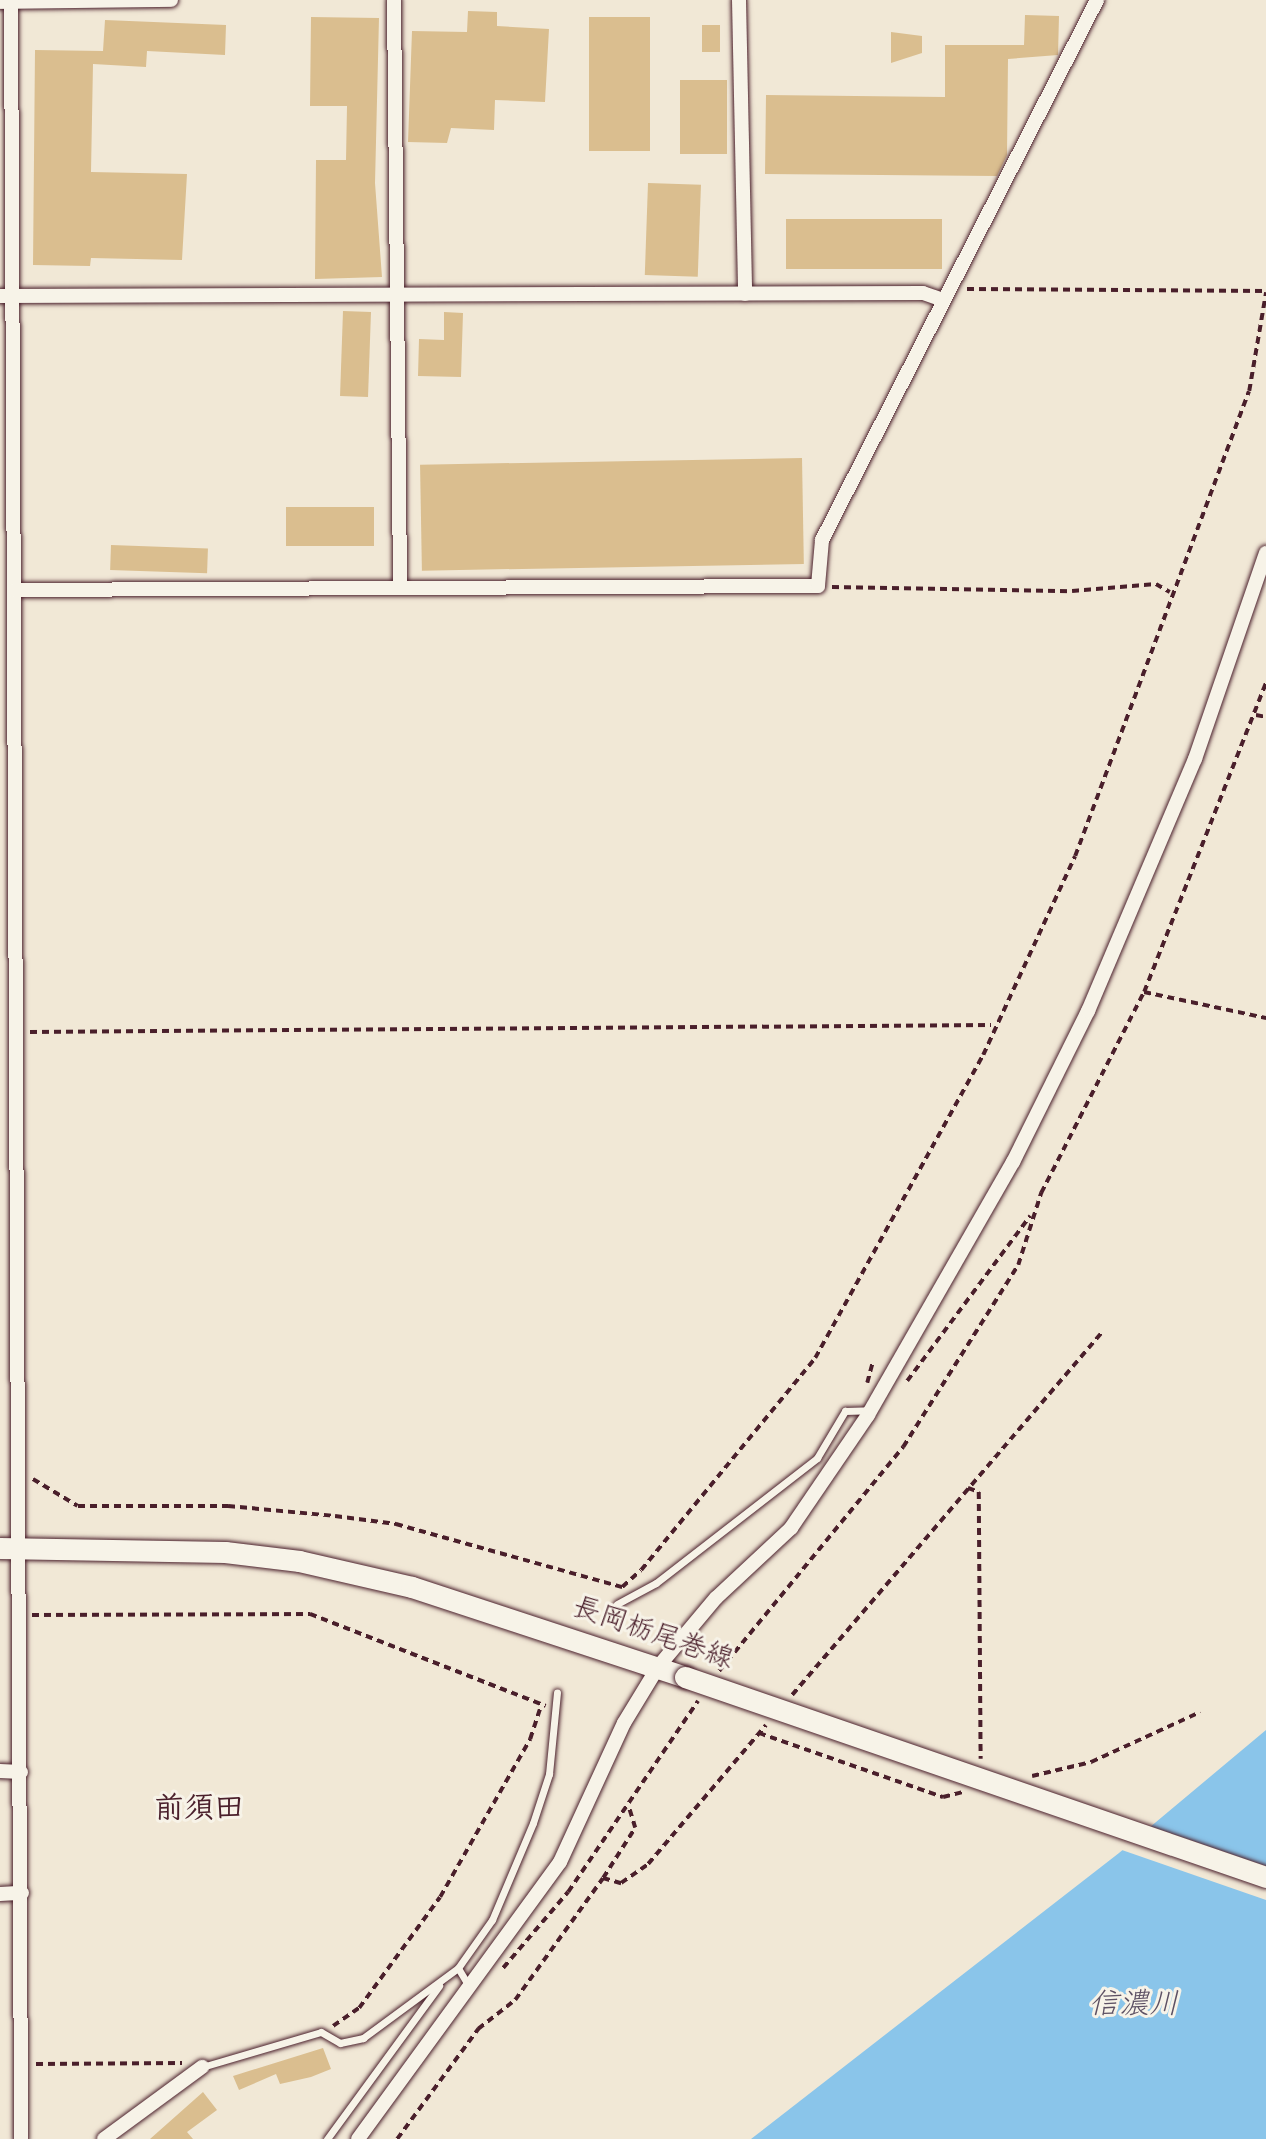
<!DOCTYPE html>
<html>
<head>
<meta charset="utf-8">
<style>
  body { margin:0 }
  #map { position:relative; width:1266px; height:2139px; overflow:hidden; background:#f1e8d6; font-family:Dekko,"Klee One",sans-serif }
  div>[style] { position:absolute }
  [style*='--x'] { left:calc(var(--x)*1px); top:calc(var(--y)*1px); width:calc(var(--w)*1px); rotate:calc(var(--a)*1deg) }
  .water>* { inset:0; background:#8ac5ea }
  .pier>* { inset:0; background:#f1e8d6 }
  .building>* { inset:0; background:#dabe8f; transform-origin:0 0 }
  .path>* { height:3.5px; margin-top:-1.75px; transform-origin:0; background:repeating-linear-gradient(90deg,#4a1f2b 0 7px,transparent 0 12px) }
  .roads { filter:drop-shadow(0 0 2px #4a1f2b) drop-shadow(0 0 2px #4a1f2b) }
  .service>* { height:7px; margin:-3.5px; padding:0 3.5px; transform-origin:3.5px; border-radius:3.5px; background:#f7f3e8 }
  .minor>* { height:14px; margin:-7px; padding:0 7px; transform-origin:7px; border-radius:7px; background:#f7f3e8 }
  .primary>* { height:21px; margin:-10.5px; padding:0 10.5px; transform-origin:10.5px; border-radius:10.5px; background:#f7f3e8 }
  .bridges { filter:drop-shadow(0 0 2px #4a1f2b) drop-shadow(0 0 2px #4a1f2b) }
  .primary-bridge>* { height:21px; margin:-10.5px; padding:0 10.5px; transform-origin:10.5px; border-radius:10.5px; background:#f7f3e8 }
  span { translate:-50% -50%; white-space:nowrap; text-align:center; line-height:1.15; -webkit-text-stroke:6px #f7f3e8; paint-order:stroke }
  .street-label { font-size:28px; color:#4a1f2b }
  .neighbourhood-label { font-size:30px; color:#4a1f2b; font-weight:700 }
  .water-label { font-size:30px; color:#5d5164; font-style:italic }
</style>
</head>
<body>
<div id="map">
  <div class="water">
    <i style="clip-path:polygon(1266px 1730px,1266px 2139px,751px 2139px,1119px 1853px)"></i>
  </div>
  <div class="pier">
    <i style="clip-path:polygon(1147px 1825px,1266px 1866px,1266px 1900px,1119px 1849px)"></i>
  </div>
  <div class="building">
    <i style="clip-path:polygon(468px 11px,497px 12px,497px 26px,549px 29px,545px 102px,495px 100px,494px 130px,451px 128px,447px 143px,408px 142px,412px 31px,467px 32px)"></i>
    <i style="clip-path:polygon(1025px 15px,1059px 16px,1058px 55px,1008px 59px,1007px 155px,997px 176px,765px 174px,766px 95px,945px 97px,945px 45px,1024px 45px)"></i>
    <i style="clip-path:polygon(311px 17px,379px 18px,375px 183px,382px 277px,315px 279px,316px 160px,346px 160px,347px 106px,310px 106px)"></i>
    <i style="left:589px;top:17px;width:61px;height:134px"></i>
    <i style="clip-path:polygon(105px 20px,226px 25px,225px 55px,147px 51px,146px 67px,93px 64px,91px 172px,187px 174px,182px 260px,91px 258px,90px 266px,33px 265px,35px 50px,103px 51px)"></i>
    <i style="left:702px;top:25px;width:18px;height:27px"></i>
    <i style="clip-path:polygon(891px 32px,922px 36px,922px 53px,891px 63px)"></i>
    <i style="left:680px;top:80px;width:47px;height:74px"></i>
    <i style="left:648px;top:183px;width:53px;height:92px;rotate:2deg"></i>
    <i style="left:942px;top:219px;width:50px;height:156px;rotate:90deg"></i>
    <i style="left:343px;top:311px;width:28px;height:85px;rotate:2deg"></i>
    <i style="clip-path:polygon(444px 312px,463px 313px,461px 377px,418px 376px,419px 339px,444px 340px)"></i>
    <i style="left:802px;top:458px;width:106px;height:382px;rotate:89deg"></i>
    <i style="left:286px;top:507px;width:88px;height:39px"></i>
    <i style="left:111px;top:545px;width:97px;height:25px;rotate:2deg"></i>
    <i style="clip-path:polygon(323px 2048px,331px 2069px,311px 2077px,280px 2084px,276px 2074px,239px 2090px,233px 2076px)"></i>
    <i style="clip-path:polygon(203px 2092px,217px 2110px,187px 2132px,193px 2139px,150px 2139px)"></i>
  </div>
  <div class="path">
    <i style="--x:967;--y:289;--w:299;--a:0.4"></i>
    <i style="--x:832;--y:587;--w:240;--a:1"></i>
    <i style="--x:1072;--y:591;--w:84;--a:-4.8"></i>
    <i style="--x:1156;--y:584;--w:16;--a:30"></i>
    <i style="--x:1256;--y:715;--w:10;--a:11"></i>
    <i style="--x:1144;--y:992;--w:125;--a:12"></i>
    <i style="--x:30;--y:1032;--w:961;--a:-0.42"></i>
    <i style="--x:907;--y:1381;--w:206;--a:-53.3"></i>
    <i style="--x:867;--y:1383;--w:23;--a:-75"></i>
    <i style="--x:33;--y:1479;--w:52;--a:31"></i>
    <i style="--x:78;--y:1506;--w:150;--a:0"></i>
    <i style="--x:228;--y:1506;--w:107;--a:5.3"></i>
    <i style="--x:335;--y:1516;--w:62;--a:7.5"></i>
    <i style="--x:396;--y:1524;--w:235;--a:15.6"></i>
    <i style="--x:622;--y:1587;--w:25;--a:-42"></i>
    <i style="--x:641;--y:1570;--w:274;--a:-50.6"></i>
    <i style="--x:815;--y:1358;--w:346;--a:-61"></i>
    <i style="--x:983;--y:1055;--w:219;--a:-65.2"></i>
    <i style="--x:1075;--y:856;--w:496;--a:-69.5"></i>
    <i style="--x:1249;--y:391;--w:100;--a:-80.3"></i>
    <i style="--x:968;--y:1488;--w:12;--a:20"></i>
    <i style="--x:979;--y:1492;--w:267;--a:89.6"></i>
    <i style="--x:32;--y:1615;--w:278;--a:-0.2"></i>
    <i style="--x:310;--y:1614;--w:253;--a:21.3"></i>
    <i style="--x:719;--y:1671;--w:290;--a:-50.6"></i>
    <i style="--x:903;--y:1447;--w:215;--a:-57.7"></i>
    <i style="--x:1018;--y:1265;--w:76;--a:-72.3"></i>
    <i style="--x:1041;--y:1193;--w:226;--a:-62.9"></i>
    <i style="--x:1144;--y:992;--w:332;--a:-68.5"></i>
    <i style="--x:792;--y:1695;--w:479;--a:-49.5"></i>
    <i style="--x:759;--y:1733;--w:195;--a:19.2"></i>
    <i style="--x:943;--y:1797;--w:21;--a:-14"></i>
    <i style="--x:1032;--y:1776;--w:61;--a:-13.3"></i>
    <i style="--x:1091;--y:1762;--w:120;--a:-24.6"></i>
    <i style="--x:603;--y:1878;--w:19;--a:16"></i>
    <i style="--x:621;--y:1883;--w:33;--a:-35"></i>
    <i style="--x:648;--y:1864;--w:182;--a:-49.7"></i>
    <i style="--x:503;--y:1968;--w:100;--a:-49.5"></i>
    <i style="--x:568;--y:1892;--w:231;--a:-55.8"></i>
    <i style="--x:333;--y:2026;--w:32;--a:-35"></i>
    <i style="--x:359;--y:2008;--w:137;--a:-53.9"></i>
    <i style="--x:440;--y:1897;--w:182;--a:-60.3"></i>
    <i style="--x:530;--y:1739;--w:35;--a:-72"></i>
    <i style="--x:36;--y:2064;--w:146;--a:-0.4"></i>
    <i style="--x:397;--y:2139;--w:137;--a:-53.6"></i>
    <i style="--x:478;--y:2029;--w:47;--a:-38.1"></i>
    <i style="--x:515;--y:2000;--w:150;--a:-54.2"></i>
    <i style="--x:603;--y:1878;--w:59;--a:-57.4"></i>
    <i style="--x:635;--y:1828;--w:21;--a:-107"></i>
  </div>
  <div class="roads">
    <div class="service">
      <i style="--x:617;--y:1604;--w:44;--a:-28.3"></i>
      <i style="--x:656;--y:1583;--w:204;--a:-37.8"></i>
      <i style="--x:817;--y:1458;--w:55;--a:-59.2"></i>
      <i style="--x:845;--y:1411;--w:25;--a:-2"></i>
      <i style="--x:470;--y:1988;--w:23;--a:-121"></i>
      <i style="--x:458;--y:1968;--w:59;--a:-54.7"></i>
      <i style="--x:492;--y:1920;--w:105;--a:-67.1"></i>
      <i style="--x:533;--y:1823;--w:52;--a:-71.9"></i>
      <i style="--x:549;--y:1774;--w:82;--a:-84.4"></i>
      <i style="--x:202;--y:2067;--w:124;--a:-16.4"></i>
      <i style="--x:321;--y:2032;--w:22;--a:30"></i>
      <i style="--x:340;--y:2043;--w:24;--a:-12"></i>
      <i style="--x:363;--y:2038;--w:118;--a:-36.4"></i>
      <i style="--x:327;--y:2139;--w:190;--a:-53.8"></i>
    </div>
    <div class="minor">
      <i style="--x:11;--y:0;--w:2139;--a:89.73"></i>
      <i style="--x:394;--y:0;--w:585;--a:89.41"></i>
      <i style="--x:739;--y:0;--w:294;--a:88.8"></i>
      <i style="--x:0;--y:2;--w:171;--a:-0.7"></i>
      <i style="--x:0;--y:296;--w:923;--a:-0.19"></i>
      <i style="--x:923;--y:293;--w:21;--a:19"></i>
      <i style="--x:14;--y:590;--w:804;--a:-0.29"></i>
      <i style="--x:818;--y:586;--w:46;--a:-85"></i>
      <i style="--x:822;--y:540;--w:606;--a:-63.01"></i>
      <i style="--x:0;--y:1771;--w:21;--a:3"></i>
      <i style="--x:0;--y:1894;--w:22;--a:-3"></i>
      <i style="--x:104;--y:2139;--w:122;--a:-36.3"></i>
      <i style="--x:358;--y:2139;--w:343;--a:-53.9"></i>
      <i style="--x:560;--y:1862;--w:153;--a:-65.3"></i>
      <i style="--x:624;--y:1723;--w:66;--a:-58.7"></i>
      <i style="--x:658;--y:1667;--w:90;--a:-50"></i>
      <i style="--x:716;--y:1598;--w:103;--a:-43"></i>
      <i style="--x:791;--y:1528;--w:137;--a:-55.7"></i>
      <i style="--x:868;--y:1415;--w:292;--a:-60.2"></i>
      <i style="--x:1013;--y:1162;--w:169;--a:-63.6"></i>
      <i style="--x:1088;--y:1011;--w:274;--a:-67"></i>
      <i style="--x:1195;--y:759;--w:218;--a:-71"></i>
    </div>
    <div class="primary">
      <i style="--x:0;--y:1548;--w:225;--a:1"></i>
      <i style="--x:225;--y:1552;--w:75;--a:6.9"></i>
      <i style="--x:299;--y:1561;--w:116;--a:13"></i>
      <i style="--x:412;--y:1587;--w:287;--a:18.2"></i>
    </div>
  </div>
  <div class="bridges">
    <div class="primary-bridge">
      <i style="--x:685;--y:1677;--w:614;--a:19"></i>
    </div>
  </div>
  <div class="street-label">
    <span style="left:652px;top:1636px;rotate:19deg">長岡栃尾巻線</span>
  </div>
  <div class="neighbourhood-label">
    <span style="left:199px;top:1812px">前須田</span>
  </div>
  <div class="water-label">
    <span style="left:1134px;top:2008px">信濃川</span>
  </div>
</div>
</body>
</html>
